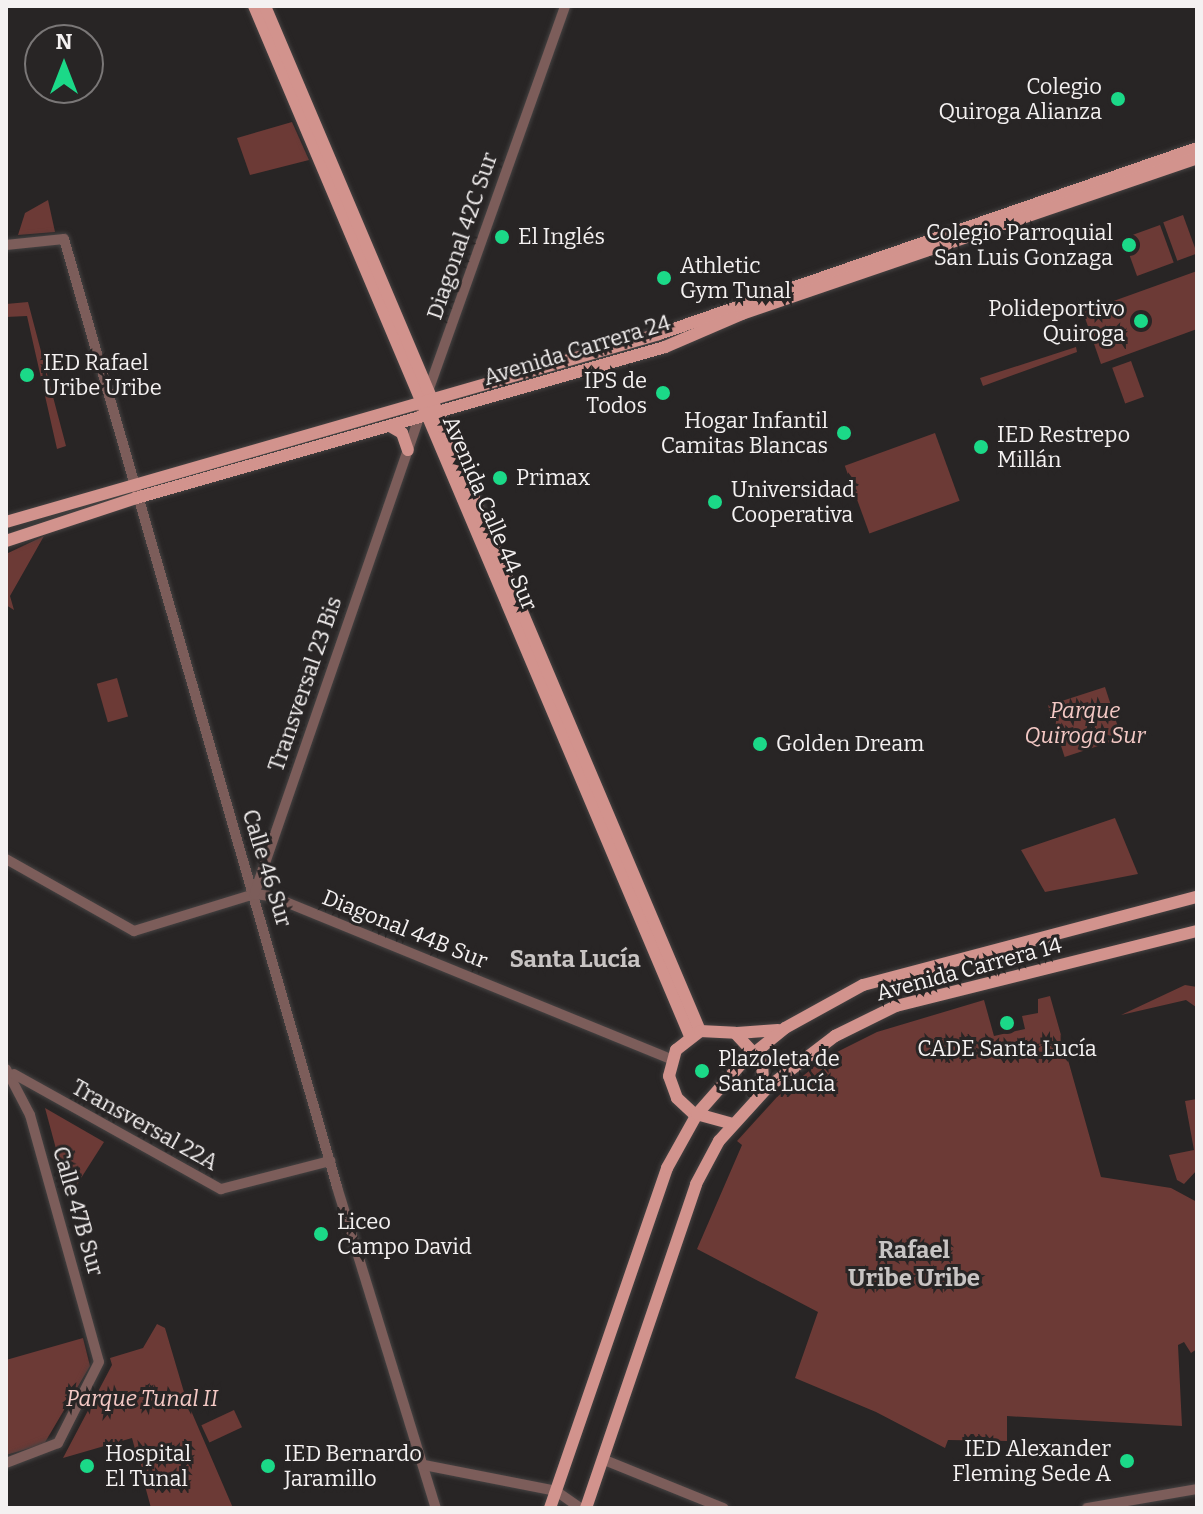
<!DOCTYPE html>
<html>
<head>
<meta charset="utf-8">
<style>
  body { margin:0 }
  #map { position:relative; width:1203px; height:1514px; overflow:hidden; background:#282525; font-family:Bitter,serif }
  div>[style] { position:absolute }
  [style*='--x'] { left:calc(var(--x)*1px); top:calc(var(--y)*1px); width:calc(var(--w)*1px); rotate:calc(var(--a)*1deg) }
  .green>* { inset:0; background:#6c3a36; transform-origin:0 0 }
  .roads { filter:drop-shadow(0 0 2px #454242) drop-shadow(0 0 2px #454242) }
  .minor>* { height:10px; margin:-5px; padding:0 5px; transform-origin:5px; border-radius:5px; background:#7c5d5a }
  .major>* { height:12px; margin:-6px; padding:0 6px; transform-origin:6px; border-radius:6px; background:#d2938d }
  .dots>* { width:22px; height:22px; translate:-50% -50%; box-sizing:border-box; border:4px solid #282525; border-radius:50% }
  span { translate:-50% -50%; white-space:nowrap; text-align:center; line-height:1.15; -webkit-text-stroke:6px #282525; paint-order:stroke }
  .poi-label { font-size:22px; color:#f4f1f1 }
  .right { translate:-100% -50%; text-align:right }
  .left { translate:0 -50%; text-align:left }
  .street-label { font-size:22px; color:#f4f1f1 }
  .park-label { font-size:22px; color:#f4c9c5; font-style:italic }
  .neighbourhood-label { font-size:24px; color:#c8c4c3; font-weight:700 }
  .frame { position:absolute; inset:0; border:8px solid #f4f1f1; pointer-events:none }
  .north { position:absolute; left:24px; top:24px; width:80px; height:80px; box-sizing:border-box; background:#282525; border:2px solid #7a7777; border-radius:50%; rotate:0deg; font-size:22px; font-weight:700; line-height:32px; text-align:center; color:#f4f1f1 }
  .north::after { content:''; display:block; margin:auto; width:28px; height:36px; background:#1bd988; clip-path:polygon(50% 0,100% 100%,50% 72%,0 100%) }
</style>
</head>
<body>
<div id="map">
  <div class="green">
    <i style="clip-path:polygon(292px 122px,309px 160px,250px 175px,237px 138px)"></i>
    <i style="clip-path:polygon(48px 200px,55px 232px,18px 235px,25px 213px)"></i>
    <i style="left:1183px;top:215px;width:41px;height:21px;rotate:70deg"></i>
    <i style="left:1160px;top:225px;width:40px;height:39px;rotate:70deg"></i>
    <i style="clip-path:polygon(1197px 271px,1197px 329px,1101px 364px,1083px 312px)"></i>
    <i style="clip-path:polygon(28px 302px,66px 446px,57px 449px,27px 316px,6px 317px,6px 304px)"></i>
    <i style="clip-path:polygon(1076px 347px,1077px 352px,983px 386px,980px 378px)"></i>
    <i style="left:1131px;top:361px;width:38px;height:20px;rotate:70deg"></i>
    <i style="left:935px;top:433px;width:72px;height:96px;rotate:70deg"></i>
    <i style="clip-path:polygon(44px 536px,10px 596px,14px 610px,6px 605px,6px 554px)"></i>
    <i style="left:117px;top:678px;width:40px;height:21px;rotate:74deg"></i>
    <i style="left:1105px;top:687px;width:54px;height:60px;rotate:72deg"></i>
    <i style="clip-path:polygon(1115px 818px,1138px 874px,1045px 892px,1021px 850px)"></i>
    <i style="clip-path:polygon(1185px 985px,1197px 987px,1197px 1033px,1196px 1007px,1186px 1000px,1121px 1015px)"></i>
    <i style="clip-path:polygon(1050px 996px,1101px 1177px,1171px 1188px,1197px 1202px,1197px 1349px,1191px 1353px,1184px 1342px,1178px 1345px,1182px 1426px,1007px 1416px,1007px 1441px,948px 1440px,945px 1448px,876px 1412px,795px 1378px,818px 1312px,697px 1249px,742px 1145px,737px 1141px,777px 1097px,825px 1058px,877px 1032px,984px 1000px,994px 1036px,1025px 1029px,1022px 1016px,1038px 1013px,1038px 999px)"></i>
    <i style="clip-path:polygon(1197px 1099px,1197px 1170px,1184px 1184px,1177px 1180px,1169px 1155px,1194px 1150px,1185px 1101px)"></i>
    <i style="clip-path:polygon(45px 1108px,104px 1142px,69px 1197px)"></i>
    <i style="clip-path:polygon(157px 1324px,165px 1328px,186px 1399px,233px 1508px,151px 1508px,132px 1438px,63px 1458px,112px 1365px,110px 1358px,143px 1348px)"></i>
    <i style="clip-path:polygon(83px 1338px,90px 1366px,44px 1444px,6px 1455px,6px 1360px)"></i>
    <i style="left:234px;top:1410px;width:19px;height:36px;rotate:65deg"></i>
  </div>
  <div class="roads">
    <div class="minor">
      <i style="--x:6;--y:245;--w:58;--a:-5.9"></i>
      <i style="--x:64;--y:239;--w:987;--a:73.93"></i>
      <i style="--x:337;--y:1187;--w:336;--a:72.9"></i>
      <i style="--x:427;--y:394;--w:412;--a:-70.4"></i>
      <i style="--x:6;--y:859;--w:147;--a:29.4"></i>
      <i style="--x:134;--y:931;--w:126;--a:-17.1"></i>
      <i style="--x:254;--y:894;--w:17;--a:7"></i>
      <i style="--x:271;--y:896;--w:433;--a:22.2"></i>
      <i style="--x:255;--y:892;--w:508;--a:-70.92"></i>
      <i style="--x:6;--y:1069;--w:52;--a:62.4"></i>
      <i style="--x:30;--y:1115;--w:256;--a:74.4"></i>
      <i style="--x:99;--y:1362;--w:91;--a:116.8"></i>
      <i style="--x:58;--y:1443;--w:56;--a:159"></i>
      <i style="--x:14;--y:1074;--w:237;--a:29.1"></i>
      <i style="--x:221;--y:1189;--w:113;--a:-14.4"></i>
      <i style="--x:602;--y:1459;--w:131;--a:22"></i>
      <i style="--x:424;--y:1465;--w:135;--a:11.1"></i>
      <i style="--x:556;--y:1491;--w:29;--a:35"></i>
      <i style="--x:1087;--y:1508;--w:112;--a:-9.8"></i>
    </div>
    <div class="major">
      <i style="--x:254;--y:6;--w:1118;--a:67.06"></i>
      <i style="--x:265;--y:6;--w:1113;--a:67"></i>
      <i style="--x:390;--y:426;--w:14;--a:30"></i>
      <i style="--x:402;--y:433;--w:18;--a:71"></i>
      <i style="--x:6;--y:522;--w:680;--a:-16.06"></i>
      <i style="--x:659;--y:334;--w:569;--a:-19.07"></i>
      <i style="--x:6;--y:541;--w:137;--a:-18.3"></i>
      <i style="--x:136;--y:498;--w:550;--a:-15.93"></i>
      <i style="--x:665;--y:347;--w:84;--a:-23.2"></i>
      <i style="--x:742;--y:314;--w:481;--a:-18.9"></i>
      <i style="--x:737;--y:1033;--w:41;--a:-4.2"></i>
      <i style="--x:733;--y:1124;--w:41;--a:-164.6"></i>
      <i style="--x:693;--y:1113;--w:22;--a:-137"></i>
      <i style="--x:677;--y:1098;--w:23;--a:-110"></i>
      <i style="--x:669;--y:1076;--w:27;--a:-75"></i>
      <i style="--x:676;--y:1050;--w:31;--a:-38"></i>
      <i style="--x:700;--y:1031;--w:35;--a:3"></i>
      <i style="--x:735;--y:1033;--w:40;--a:47"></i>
      <i style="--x:762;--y:1062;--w:20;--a:87"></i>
      <i style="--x:763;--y:1082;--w:14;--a:135"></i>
      <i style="--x:550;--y:1508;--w:360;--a:-71"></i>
      <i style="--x:667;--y:1168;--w:62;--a:-60.9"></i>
      <i style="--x:697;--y:1114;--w:68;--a:-48.6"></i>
      <i style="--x:742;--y:1063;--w:55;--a:-39.1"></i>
      <i style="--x:785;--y:1028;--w:89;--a:-28.9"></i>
      <i style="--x:863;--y:985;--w:345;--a:-14.8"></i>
      <i style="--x:586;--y:1508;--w:342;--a:-71.2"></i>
      <i style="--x:696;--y:1184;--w:49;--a:-61.9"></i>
      <i style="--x:719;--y:1141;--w:72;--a:-47.8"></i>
      <i style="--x:767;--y:1088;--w:86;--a:-37.4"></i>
      <i style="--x:835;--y:1036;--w:68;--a:-26.2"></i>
      <i style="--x:896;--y:1006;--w:310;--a:-14"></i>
    </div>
  </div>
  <div class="dots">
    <i style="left:1118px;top:99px;background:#1bd988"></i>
    <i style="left:502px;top:237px;background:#1bd988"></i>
    <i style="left:1129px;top:245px;background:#1bd988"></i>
    <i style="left:664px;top:278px;background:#1bd988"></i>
    <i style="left:1141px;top:321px;background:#1bd988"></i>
    <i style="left:27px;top:375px;background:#1bd988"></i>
    <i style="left:663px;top:393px;background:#1bd988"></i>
    <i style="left:844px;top:433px;background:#1bd988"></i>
    <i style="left:981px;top:447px;background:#1bd988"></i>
    <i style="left:500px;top:478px;background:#1bd988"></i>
    <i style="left:715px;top:502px;background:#1bd988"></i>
    <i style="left:760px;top:744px;background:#1bd988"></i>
    <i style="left:1007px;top:1023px;background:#1bd988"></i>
    <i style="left:702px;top:1071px;background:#1bd988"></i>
    <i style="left:321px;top:1234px;background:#1bd988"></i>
    <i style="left:1127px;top:1461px;background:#1bd988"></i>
    <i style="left:87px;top:1466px;background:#1bd988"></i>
    <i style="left:268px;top:1466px;background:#1bd988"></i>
  </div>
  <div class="poi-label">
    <span class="right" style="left:1102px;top:99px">Colegio<br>Quiroga Alianza</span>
    <span class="right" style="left:1113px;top:245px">Colegio Parroquial<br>San Luis Gonzaga</span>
    <span class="left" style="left:518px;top:237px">El Inglés</span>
    <span class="left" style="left:680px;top:278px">Athletic<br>Gym Tunal</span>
    <span class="right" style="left:1125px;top:321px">Polideportivo<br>Quiroga</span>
    <span class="left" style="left:43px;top:375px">IED Rafael<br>Uribe Uribe</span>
    <span class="right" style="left:647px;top:393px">IPS de<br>Todos</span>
    <span class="right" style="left:828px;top:433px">Hogar Infantil<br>Camitas Blancas</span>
    <span class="left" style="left:997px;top:447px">IED Restrepo<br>Millán</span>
    <span class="left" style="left:516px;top:478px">Primax</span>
    <span class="left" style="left:731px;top:502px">Universidad<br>Cooperativa</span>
    <span class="left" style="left:776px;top:744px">Golden Dream</span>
    <span style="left:1007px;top:1049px">CADE Santa Lucía</span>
    <span class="left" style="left:718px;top:1071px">Plazoleta de<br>Santa Lucía</span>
    <span class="left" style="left:337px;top:1234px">Liceo<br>Campo David</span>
    <span class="right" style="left:1111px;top:1461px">IED Alexander<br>Fleming Sede A</span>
    <span class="left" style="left:105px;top:1466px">Hospital<br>El Tunal</span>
    <span class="left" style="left:284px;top:1466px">IED Bernardo<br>Jaramillo</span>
  </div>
  <div class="street-label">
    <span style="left:462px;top:236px;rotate:-71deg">Diagonal 42C Sur</span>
    <span style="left:577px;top:350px;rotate:-17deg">Avenida Carrera 24</span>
    <span style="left:490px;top:513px;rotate:67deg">Avenida Calle 44 Sur</span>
    <span style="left:305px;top:684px;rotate:-71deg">Transversal 23 Bis</span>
    <span style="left:267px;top:868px;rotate:73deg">Calle 46 Sur</span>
    <span style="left:405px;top:929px;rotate:22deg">Diagonal 44B Sur</span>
    <span style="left:969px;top:969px;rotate:-15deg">Avenida Carrera 14</span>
    <span style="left:145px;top:1125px;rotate:29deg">Transversal 22A</span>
    <span style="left:78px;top:1211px;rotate:74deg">Calle 47B Sur</span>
  </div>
  <div class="park-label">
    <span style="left:1085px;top:723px">Parque<br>Quiroga Sur</span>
    <span style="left:142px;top:1399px">Parque Tunal II</span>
  </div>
  <div class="neighbourhood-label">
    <span style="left:575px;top:960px">Santa Lucía</span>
    <span style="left:914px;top:1265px">Rafael<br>Uribe Uribe</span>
  </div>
  <div class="frame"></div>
  <div class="north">N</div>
</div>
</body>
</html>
